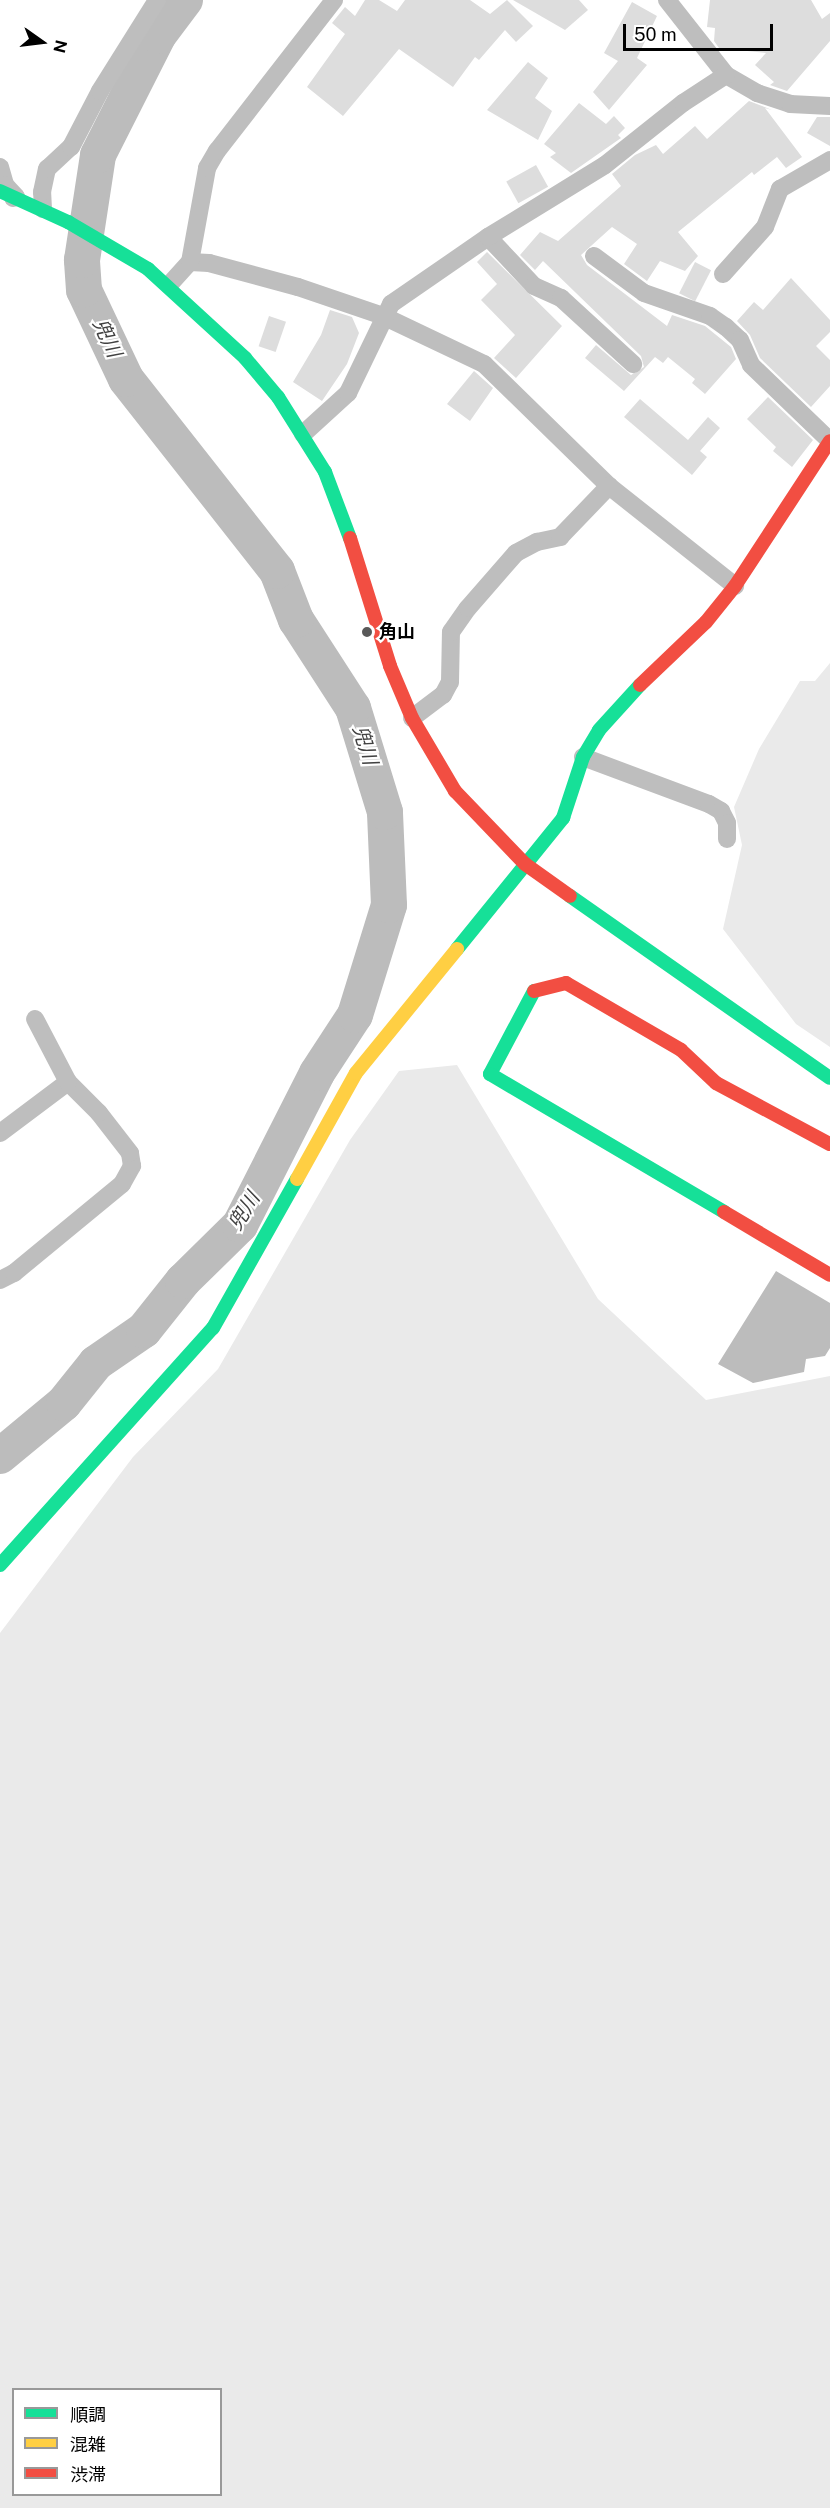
<!DOCTYPE html>
<html>
<head>
<meta charset="utf-8">
<style>
  body { margin:0 }
  #map { position:relative; width:830px; height:2508px; overflow:hidden; background:#fff; font-family:"Public Sans","Noto Sans JP",sans-serif }
  div>[style] { position:absolute }
  [style*='--x'] { left:calc(var(--x)*1px); top:calc(var(--y)*1px); width:calc(var(--w)*1px); rotate:calc(var(--a)*1deg) }
  .green>* { inset:0; background:#eaeaea }
  .water>* { inset:0; background:#bcbcbc }
  .river>* { height:36px; margin:-18px; padding:0 18px; transform-origin:18px; border-radius:18px; background:#bcbcbc }
  .building>* { inset:0; background:#ddd; transform-origin:0 0 }
  .street>* { height:18px; margin:-9px; padding:0 9px; transform-origin:9px; border-radius:9px; background:#bebebe }
  .fast>* { height:14px; margin:-7px; padding:0 7px; transform-origin:7px; border-radius:7px; background:#16e098 }
  .slow>* { height:14px; margin:-7px; padding:0 7px; transform-origin:7px; border-radius:7px; background:#ffcf43 }
  .jam>* { height:14px; margin:-7px; padding:0 7px; transform-origin:7px; border-radius:7px; background:#f24e42 }
  .dots>* { width:16px; height:16px; translate:-50% -50%; box-sizing:border-box; border:3px solid #fff; border-radius:50% }
  span { translate:-50% -50%; white-space:nowrap; text-align:center; line-height:1.15; -webkit-text-stroke:4.5px #fff; paint-order:stroke }
  .poi-label { font-size:18px; color:#000; font-weight:700 }
  .left { translate:0 -50%; text-align:left }
  .water-label { font-size:20px; color:#414141; font-style:italic }
  .legend { position:absolute; left:12px; top:2388px; width:210px; height:108px; box-sizing:border-box; background:#fff; border:2px solid #999; margin:0; padding:8px 10px; list-style:none; font-size:18px; color:#000 }
  .legend li { display:flex; align-items:center; gap:12px; height:30px }
  .legend b { width:30px; border:2px solid #999 }
  .north { position:absolute; left:12px; top:12px; width:60px; height:60px; -webkit-text-stroke:4px #fff; paint-order:stroke; rotate:104deg; font-size:16px; font-weight:700; line-height:24px; text-align:center; color:#000 }
  .north::after { content:''; display:block; margin:auto; width:21px; height:27px; background:#000; clip-path:polygon(50% 0,100% 100%,50% 72%,0 100%) }
  .scale { position:absolute; left:623px; top:24px; width:150px; height:27px; box-sizing:border-box; border:3px solid #000; border-top:0; padding-left:8px; font-size:18px; line-height:21px; white-space:nowrap; color:#000; -webkit-text-stroke:4px #fff; paint-order:stroke }
</style>
</head>
<body>
<div id="map">
  <div class="green">
    <i style="clip-path:polygon(830px 663px,830px 1047px,796px 1024px,723px 929px,742px 845px,734px 807px,759px 749px,800px 681px,815px 681px)"></i>
    <i style="clip-path:polygon(evenodd,457px 1065px,598px 1299px,706px 1400px,830px 1376px,830px 2508px,0 2508px,0 1633px,133px 1457px,218px 1369px,350px 1140px,399px 1071px,457px 1065px,14px 2390px,220px 2390px,220px 2494px,14px 2494px,14px 2390px)"></i>
  </div>
  <div class="water">
    <i style="clip-path:polygon(776px 1271px,830px 1303px,830px 1348px,825px 1356px,806px 1359px,804px 1372px,753px 1383px,718px 1364px)"></i>
  </div>
  <div class="river">
    <i style="--x:0;--y:1456;--w:83;--a:-39.6"></i>
    <i style="--x:64;--y:1403;--w:51;--a:-51.3"></i>
    <i style="--x:96;--y:1363;--w:58;--a:-34.5"></i>
    <i style="--x:144;--y:1330;--w:63;--a:-51.5"></i>
    <i style="--x:183;--y:1281;--w:80;--a:-44.5"></i>
    <i style="--x:240;--y:1225;--w:170;--a:-63.1"></i>
    <i style="--x:317;--y:1073;--w:69;--a:-56.8"></i>
    <i style="--x:355;--y:1015;--w:115;--a:-72.8"></i>
    <i style="--x:389;--y:905;--w:93;--a:-92.5"></i>
    <i style="--x:385;--y:812;--w:109;--a:-107.1"></i>
    <i style="--x:353;--y:708;--w:105;--a:-122.9"></i>
    <i style="--x:296;--y:620;--w:53;--a:-111.2"></i>
    <i style="--x:277;--y:571;--w:244;--a:-128.2"></i>
    <i style="--x:126;--y:379;--w:98;--a:-115.3"></i>
    <i style="--x:84;--y:290;--w:30;--a:-94"></i>
    <i style="--x:82;--y:260;--w:106;--a:-81.3"></i>
    <i style="--x:98;--y:155;--w:133;--a:-63.2"></i>
    <i style="--x:158;--y:36;--w:45;--a:-53.1"></i>
  </div>
  <div class="building">
    <i style="clip-path:polygon(365px 0,379px 0,397px 11px,405px 0,470px 0,490px 14px,507px 0,533px 26px,516px 42px,505px 30px,479px 60px,475px 57px,453px 87px,399px 49px,343px 116px,307px 87px,345px 34px,332px 23px,345px 7px,355px 16px)"></i>
    <i style="clip-path:polygon(513px 0,579px 0,588px 10px,565px 30px)"></i>
    <i style="clip-path:polygon(710px 0,811px 0,822px 19px,830px 13px,830px 41px,787px 91px,770px 85px,774px 82px,755px 65px,766px 53px,719px 48px,714px 41px,715px 28px,707px 27px)"></i>
    <i style="clip-path:polygon(632px 2px,657px 16px,637px 58px,647px 65px,609px 110px,593px 92px,618px 61px,604px 53px)"></i>
    <i style="clip-path:polygon(528px 62px,548px 78px,535px 98px,552px 111px,538px 140px,487px 110px)"></i>
    <i style="clip-path:polygon(749px 101px,772px 110px,765px 108px,802px 157px,786px 168px,777px 157px,754px 175px,752px 172px,678px 232px,698px 256px,685px 271px,660px 261px,647px 281px,624px 264px,637px 244px,612px 227px,581px 255px,587px 265px,667px 326px,672px 315px,705px 326px,731px 347px,736px 359px,705px 394px,692px 383px,695px 379px,668px 357px,663px 363px,655px 357px,624px 391px,585px 358px,596px 345px,631px 375px,644px 367px,641px 356px,543px 261px,535px 270px,520px 255px,540px 232px,558px 241px,621px 186px,612px 174px,635px 155px,656px 145px,663px 154px,695px 126px,707px 139px)"></i>
    <i style="clip-path:polygon(579px 103px,606px 124px,614px 116px,625px 128px,618px 135px,621px 138px,571px 173px,550px 157px,556px 153px,544px 144px)"></i>
    <i style="clip-path:polygon(817px 117px,830px 117px,830px 146px,807px 133px)"></i>
    <i style="left:536px;top:165px;width:25px;height:34px;rotate:61deg"></i>
    <i style="clip-path:polygon(487px 252px,562px 326px,516px 378px,494px 358px,515px 335px,481px 300px,497px 284px,477px 262px)"></i>
    <i style="left:695px;top:262px;width:18px;height:35px;rotate:27deg"></i>
    <i style="clip-path:polygon(791px 278px,830px 320px,830px 332px,816px 346px,830px 360px,830px 386px,811px 407px,760px 358px,750px 335px,737px 321px,754px 302px,763px 310px)"></i>
    <i style="clip-path:polygon(330px 310px,352px 317px,359px 333px,347px 364px,322px 401px,293px 382px,321px 335px)"></i>
    <i style="left:269px;top:316px;width:18px;height:32px;rotate:19deg"></i>
    <i style="clip-path:polygon(474px 371px,493px 388px,470px 421px,447px 404px)"></i>
    <i style="clip-path:polygon(768px 397px,813px 440px,792px 467px,773px 451px,776px 447px,747px 419px)"></i>
    <i style="clip-path:polygon(640px 399px,688px 440px,708px 417px,720px 428px,700px 451px,707px 457px,692px 475px,624px 417px)"></i>
  </div>
  <div class="street">
    <i style="--x:667;--y:0;--w:95;--a:51.8"></i>
    <i style="--x:726;--y:75;--w:36;--a:30"></i>
    <i style="--x:757;--y:93;--w:35;--a:18"></i>
    <i style="--x:790;--y:104;--w:40;--a:2.9"></i>
    <i style="--x:0;--y:167;--w:19;--a:74"></i>
    <i style="--x:5;--y:185;--w:16;--a:47"></i>
    <i style="--x:16;--y:197;--w:3;--a:162"></i>
    <i style="--x:43;--y:209;--w:17;--a:-93"></i>
    <i style="--x:42;--y:192;--w:24;--a:-78"></i>
    <i style="--x:47;--y:169;--w:33;--a:-43"></i>
    <i style="--x:71;--y:147;--w:63;--a:-62.6"></i>
    <i style="--x:100;--y:91;--w:107;--a:-57.9"></i>
    <i style="--x:488;--y:237;--w:67;--a:46.8"></i>
    <i style="--x:534;--y:286;--w:30;--a:24"></i>
    <i style="--x:561;--y:298;--w:98;--a:42.5"></i>
    <i style="--x:594;--y:256;--w:62;--a:36.5"></i>
    <i style="--x:644;--y:293;--w:70;--a:19.2"></i>
    <i style="--x:710;--y:316;--w:19;--a:35"></i>
    <i style="--x:726;--y:327;--w:19;--a:43"></i>
    <i style="--x:740;--y:340;--w:27;--a:66"></i>
    <i style="--x:751;--y:365;--w:110;--a:43.9"></i>
    <i style="--x:190;--y:262;--w:19;--a:3"></i>
    <i style="--x:209;--y:263;--w:92;--a:15.1"></i>
    <i style="--x:298;--y:287;--w:90;--a:18.8"></i>
    <i style="--x:383;--y:316;--w:112;--a:25.4"></i>
    <i style="--x:484;--y:364;--w:175;--a:44.3"></i>
    <i style="--x:609;--y:486;--w:161;--a:38.4"></i>
    <i style="--x:723;--y:274;--w:63;--a:-48.2"></i>
    <i style="--x:765;--y:227;--w:41;--a:-68.5"></i>
    <i style="--x:780;--y:189;--w:58;--a:-30.1"></i>
    <i style="--x:169;--y:285;--w:31;--a:-48"></i>
    <i style="--x:190;--y:262;--w:96;--a:-79.7"></i>
    <i style="--x:207;--y:168;--w:20;--a:-60"></i>
    <i style="--x:217;--y:151;--w:191;--a:-52.2"></i>
    <i style="--x:303;--y:434;--w:61;--a:-42.3"></i>
    <i style="--x:348;--y:393;--w:99;--a:-64.2"></i>
    <i style="--x:391;--y:304;--w:118;--a:-34.6"></i>
    <i style="--x:488;--y:237;--w:137;--a:-31.6"></i>
    <i style="--x:605;--y:165;--w:100;--a:-38.5"></i>
    <i style="--x:683;--y:103;--w:51;--a:-33.1"></i>
    <i style="--x:412;--y:718;--w:39;--a:-37"></i>
    <i style="--x:443;--y:695;--w:15;--a:-62"></i>
    <i style="--x:450;--y:682;--w:50;--a:-88.9"></i>
    <i style="--x:451;--y:632;--w:29;--a:-55"></i>
    <i style="--x:468;--y:608;--w:73;--a:-48.9"></i>
    <i style="--x:516;--y:553;--w:24;--a:-28"></i>
    <i style="--x:537;--y:542;--w:24;--a:-12"></i>
    <i style="--x:560;--y:537;--w:71;--a:-46.1"></i>
    <i style="--x:583;--y:757;--w:134;--a:20.5"></i>
    <i style="--x:709;--y:804;--w:14;--a:30"></i>
    <i style="--x:721;--y:811;--w:13;--a:63"></i>
    <i style="--x:727;--y:823;--w:16;--a:90"></i>
    <i style="--x:0;--y:1133;--w:85;--a:-36.9"></i>
    <i style="--x:0;--y:1280;--w:16;--a:-27"></i>
    <i style="--x:14;--y:1273;--w:140;--a:-39.5"></i>
    <i style="--x:122;--y:1184;--w:21;--a:-61"></i>
    <i style="--x:132;--y:1166;--w:13;--a:-99"></i>
    <i style="--x:130;--y:1153;--w:51;--a:-127.8"></i>
    <i style="--x:99;--y:1113;--w:44;--a:-135"></i>
    <i style="--x:68;--y:1082;--w:71;--a:-117.6"></i>
  </div>
  <div class="fast">
    <i style="--x:0;--y:191;--w:75;--a:24.5"></i>
    <i style="--x:68;--y:222;--w:93;--a:30.4"></i>
    <i style="--x:148;--y:269;--w:132;--a:42.5"></i>
    <i style="--x:245;--y:358;--w:51;--a:49.8"></i>
    <i style="--x:278;--y:397;--w:89;--a:57.9"></i>
    <i style="--x:325;--y:472;--w:71;--a:69.3"></i>
    <i style="--x:570;--y:896;--w:317;--a:35"></i>
    <i style="--x:457;--y:949;--w:169;--a:-51"></i>
    <i style="--x:563;--y:818;--w:64;--a:-71.8"></i>
    <i style="--x:583;--y:757;--w:31;--a:-59"></i>
    <i style="--x:599;--y:730;--w:61;--a:-47.7"></i>
    <i style="--x:534;--y:991;--w:94;--a:117.9"></i>
    <i style="--x:490;--y:1074;--w:272;--a:30.5"></i>
    <i style="--x:0;--y:1565;--w:319;--a:-48.1"></i>
    <i style="--x:213;--y:1328;--w:171;--a:-60.6"></i>
  </div>
  <div class="slow">
    <i style="--x:297;--y:1179;--w:121;--a:-60.9"></i>
    <i style="--x:356;--y:1073;--w:160;--a:-50.8"></i>
  </div>
  <div class="jam">
    <i style="--x:350;--y:538;--w:134;--a:72.6"></i>
    <i style="--x:390;--y:666;--w:56;--a:67.1"></i>
    <i style="--x:412;--y:718;--w:85;--a:59.5"></i>
    <i style="--x:455;--y:791;--w:101;--a:46.2"></i>
    <i style="--x:525;--y:864;--w:55;--a:35.4"></i>
    <i style="--x:640;--y:685;--w:91;--a:-43.7"></i>
    <i style="--x:706;--y:622;--w:46;--a:-51.1"></i>
    <i style="--x:735;--y:586;--w:173;--a:-56.8"></i>
    <i style="--x:534;--y:991;--w:33;--a:-14"></i>
    <i style="--x:566;--y:983;--w:133;--a:30.2"></i>
    <i style="--x:681;--y:1050;--w:48;--a:43.3"></i>
    <i style="--x:716;--y:1083;--w:129;--a:28.2"></i>
    <i style="--x:724;--y:1212;--w:123;--a:30.7"></i>
  </div>
  <div class="dots">
    <i style="left:367px;top:632px;background:#595959"></i>
  </div>
  <div class="poi-label">
    <span class="left" style="left:379px;top:632px">角山</span>
  </div>
  <div class="water-label">
    <span style="left:107px;top:338px;rotate:65deg">兜川</span>
    <span style="left:365px;top:745px;rotate:73deg">兜川</span>
    <span style="left:244px;top:1211px;rotate:-58deg">兜川</span>
  </div>
  <ul class="legend">
  <li><b style="height:8px;background:#16e098"></b>順調</li>
  <li><b style="height:8px;background:#ffcf43"></b>混雑</li>
  <li><b style="height:8px;background:#f24e42"></b>渋滞</li>
  </ul>
  <div class="north">N</div>
  <div class="scale">50 m</div>
</div>
</body>
</html>
